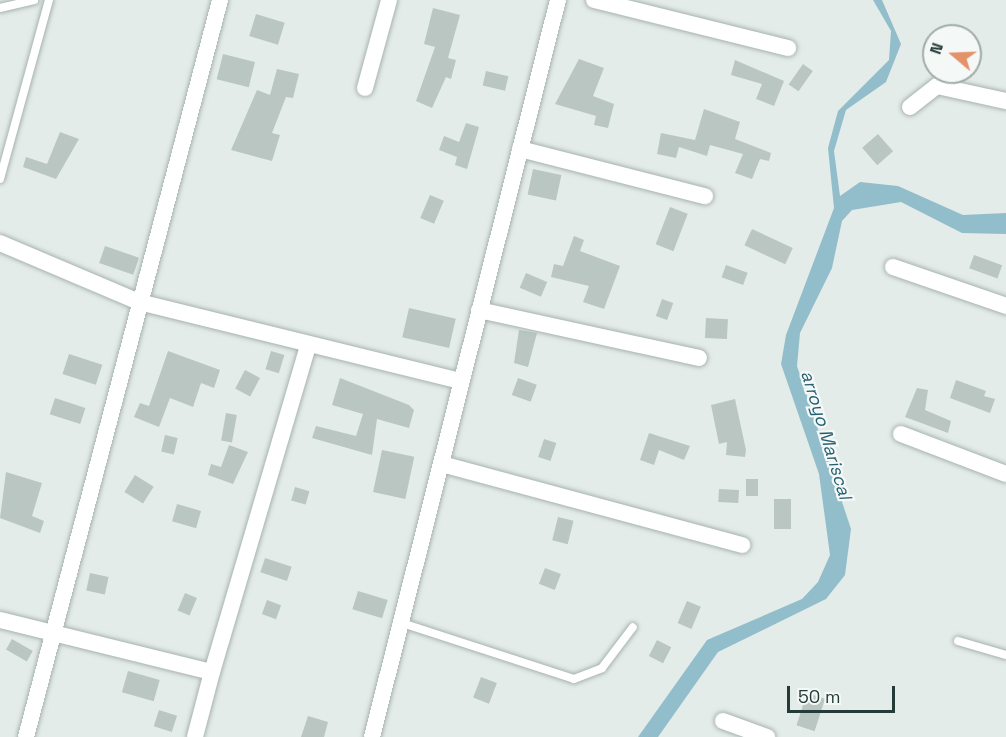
<!DOCTYPE html>
<html>
<head>
<meta charset="utf-8">
<style>
  body { margin:0 }
  #map { position:relative; width:1006px; height:737px; overflow:hidden; background:#e4ece9; font-family:"Space Grotesk",sans-serif }
  div>[style] { position:absolute }
  [style*='--x'] { left:calc(var(--x)*1px); top:calc(var(--y)*1px); width:calc(var(--w)*1px); rotate:calc(var(--a)*1deg) }
  .water>* { inset:0; background:#92bdcb }
  .building>* { inset:0; background:#b9c6c2; transform-origin:0 0 }
  .roads { filter:drop-shadow(0 0 2px #a7b3b0) drop-shadow(0 0 2px #a7b3b0) }
  .service>* { height:8px; margin:-4px; padding:0 4px; transform-origin:4px; border-radius:4px; background:#fff }
  .minor>* { height:16px; margin:-8px; padding:0 8px; transform-origin:8px; border-radius:8px; background:#fff }
  span { translate:-50% -50%; white-space:nowrap; text-align:center; line-height:1.15; -webkit-text-stroke:4.5px #f4f8f7; paint-order:stroke }
  .water-label { font-size:18px; color:#255e71; font-style:italic }
  .north { position:absolute; left:922px; top:24px; width:60px; height:60px; box-sizing:border-box; background:#f4f8f7; border:2px solid #a1acaa; border-radius:50%; rotate:289deg; font-size:16px; font-weight:700; line-height:24px; text-align:center; color:#253b37 }
  .north::after { content:''; display:block; margin:auto; width:21px; height:27px; background:#e3926a; clip-path:polygon(50% 0,100% 100%,50% 72%,0 100%) }
  .scale { position:absolute; left:787px; top:686px; width:108px; height:27px; box-sizing:border-box; border:3px solid #253b37; border-top:0; padding-left:8px; font-size:18px; line-height:21px; white-space:nowrap; color:#253b37; -webkit-text-stroke:4px #f4f8f7; paint-order:stroke }
</style>
</head>
<body>
<div id="map">
  <div class="water">
    <i style="clip-path:polygon(873px 0,882px 0,901px 44px,886px 82px,846px 110px,834px 151px,840px 196px,860px 182px,898px 186px,963px 215px,1006px 213px,1006px 234px,962px 233px,901px 202px,852px 210px,842px 221px,832px 268px,800px 333px,797px 366px,851px 529px,845px 575px,826px 599px,718px 652px,658px 737px,638px 737px,707px 640px,802px 599px,818px 582px,830px 555px,819px 474px,781px 364px,786px 335px,834px 208px,828px 148px,838px 111px,889px 60px,891px 31px)"></i>
  </div>
  <div class="building">
    <i style="clip-path:polygon(433px 8px,460px 15px,448px 58px,456px 60px,451px 79px,446px 77px,432px 108px,416px 101px,435px 47px,424px 44px)"></i>
    <i style="left:256px;top:14px;width:30px;height:23px;rotate:17deg"></i>
    <i style="left:223px;top:54px;width:33px;height:26px;rotate:14deg"></i>
    <i style="clip-path:polygon(579px 59px,604px 68px,593px 96px,614px 104px,608px 128px,594px 125px,596px 116px,555px 104px)"></i>
    <i style="clip-path:polygon(735px 60px,784px 81px,774px 106px,756px 99px,762px 84px,731px 75px)"></i>
    <i style="left:803px;top:64px;width:12px;height:25px;rotate:35deg"></i>
    <i style="clip-path:polygon(277px 69px,299px 74px,293px 98px,286px 97px,272px 133px,280px 135px,272px 161px,231px 150px,257px 90px,270px 95px)"></i>
    <i style="left:486px;top:71px;width:23px;height:15px;rotate:13deg"></i>
    <i style="clip-path:polygon(704px 109px,740px 122px,735px 139px,771px 153px,769px 161px,760px 159px,752px 179px,735px 173px,743px 154px,710px 145px,707px 156px,679px 147px,676px 158px,657px 154px,661px 133px,695px 140px)"></i>
    <i style="clip-path:polygon(466px 123px,479px 127px,467px 169px,455px 165px,457px 157px,439px 150px,444px 136px,459px 142px)"></i>
    <i style="clip-path:polygon(60px 132px,79px 139px,56px 179px,23px 167px,26px 157px,47px 164px)"></i>
    <i style="left:878px;top:134px;width:23px;height:21px;rotate:49deg"></i>
    <i style="left:533px;top:169px;width:29px;height:26px;rotate:12deg"></i>
    <i style="left:430px;top:195px;width:15px;height:25px;rotate:23deg"></i>
    <i style="left:670px;top:207px;width:19px;height:40px;rotate:21deg"></i>
    <i style="left:752px;top:229px;width:45px;height:18px;rotate:25deg"></i>
    <i style="clip-path:polygon(574px 236px,584px 240px,580px 251px,620px 266px,604px 309px,583px 302px,589px 286px,551px 277px,554px 264px,563px 266px)"></i>
    <i style="left:105px;top:246px;width:36px;height:18px;rotate:19deg"></i>
    <i style="left:974px;top:255px;width:30px;height:14px;rotate:20deg"></i>
    <i style="left:726px;top:265px;width:23px;height:13px;rotate:20deg"></i>
    <i style="left:526px;top:273px;width:23px;height:16px;rotate:23deg"></i>
    <i style="left:662px;top:299px;width:12px;height:18px;rotate:20deg"></i>
    <i style="left:409px;top:308px;width:48px;height:30px;rotate:13deg"></i>
    <i style="left:706px;top:318px;width:22px;height:20px;rotate:3deg"></i>
    <i style="clip-path:polygon(519px 330px,537px 333px,528px 367px,514px 363px)"></i>
    <i style="clip-path:polygon(168px 351px,220px 370px,214px 388px,201px 383px,193px 407px,170px 398px,159px 427px,134px 417px,140px 403px,149px 406px)"></i>
    <i style="left:271px;top:351px;width:14px;height:19px;rotate:17deg"></i>
    <i style="left:69px;top:354px;width:35px;height:21px;rotate:18deg"></i>
    <i style="left:245px;top:370px;width:17px;height:21px;rotate:28deg"></i>
    <i style="clip-path:polygon(340px 378px,409px 405px,414px 410px,409px 428px,377px 419px,372px 455px,312px 438px,316px 426px,356px 436px,363px 414px,332px 405px)"></i>
    <i style="left:518px;top:378px;width:20px;height:18px;rotate:20deg"></i>
    <i style="clip-path:polygon(956px 380px,986px 391px,984px 396px,995px 399px,990px 413px,950px 398px)"></i>
    <i style="clip-path:polygon(917px 388px,928px 390px,925px 410px,951px 421px,948px 433px,905px 417px)"></i>
    <i style="left:55px;top:398px;width:32px;height:17px;rotate:18deg"></i>
    <i style="clip-path:polygon(735px 399px,746px 450px,745px 457px,726px 455px,727px 442px,719px 444px,711px 405px)"></i>
    <i style="left:226px;top:413px;width:11px;height:28px;rotate:10deg"></i>
    <i style="clip-path:polygon(649px 433px,690px 446px,684px 460px,659px 450px,654px 465px,640px 460px)"></i>
    <i style="left:165px;top:435px;width:13px;height:17px;rotate:13deg"></i>
    <i style="left:544px;top:439px;width:13px;height:19px;rotate:18deg"></i>
    <i style="clip-path:polygon(229px 445px,248px 452px,233px 484px,208px 475px,211px 464px,221px 467px)"></i>
    <i style="left:382px;top:450px;width:33px;height:43px;rotate:12deg"></i>
    <i style="clip-path:polygon(6px 472px,42px 483px,32px 516px,44px 521px,40px 533px,0 518px)"></i>
    <i style="left:135px;top:475px;width:22px;height:20px;rotate:32deg"></i>
    <i style="left:758px;top:479px;width:17px;height:12px;rotate:90deg"></i>
    <i style="left:295px;top:487px;width:15px;height:14px;rotate:16deg"></i>
    <i style="left:719px;top:489px;width:20px;height:13px;rotate:3deg"></i>
    <i style="left:774px;top:499px;width:17px;height:30px"></i>
    <i style="left:177px;top:504px;width:25px;height:18px;rotate:16deg"></i>
    <i style="left:558px;top:517px;width:16px;height:24px;rotate:14deg"></i>
    <i style="left:265px;top:558px;width:28px;height:15px;rotate:18deg"></i>
    <i style="left:545px;top:568px;width:17px;height:17px;rotate:21deg"></i>
    <i style="left:90px;top:573px;width:19px;height:18px;rotate:12deg"></i>
    <i style="left:358px;top:591px;width:31px;height:19px;rotate:17deg"></i>
    <i style="left:185px;top:593px;width:13px;height:19px;rotate:23deg"></i>
    <i style="left:267px;top:600px;width:15px;height:15px;rotate:20deg"></i>
    <i style="left:687px;top:601px;width:15px;height:24px;rotate:23deg"></i>
    <i style="left:12px;top:639px;width:24px;height:12px;rotate:30deg"></i>
    <i style="left:657px;top:640px;width:16px;height:18px;rotate:27deg"></i>
    <i style="left:128px;top:671px;width:33px;height:22px;rotate:16deg"></i>
    <i style="left:481px;top:677px;width:17px;height:22px;rotate:21deg"></i>
    <i style="left:807px;top:693px;width:19px;height:34px;rotate:18deg"></i>
    <i style="left:159px;top:710px;width:19px;height:17px;rotate:18deg"></i>
    <i style="clip-path:polygon(308px 716px,328px 722px,324px 737px,301px 737px)"></i>
  </div>
  <div class="roads">
    <div class="service">
      <i style="--x:0;--y:8;--w:35;--a:-13"></i>
      <i style="--x:0;--y:179;--w:186;--a:-74.7"></i>
      <i style="--x:402;--y:623;--w:181;--a:18"></i>
      <i style="--x:574;--y:679;--w:30;--a:-21"></i>
      <i style="--x:602;--y:668;--w:51;--a:-52.9"></i>
      <i style="--x:958;--y:641;--w:50;--a:16.3"></i>
    </div>
    <div class="minor">
      <i style="--x:594;--y:0;--w:200;--a:13.9"></i>
      <i style="--x:365;--y:88;--w:91;--a:-74.7"></i>
      <i style="--x:910;--y:107;--w:34;--a:-38"></i>
      <i style="--x:937;--y:86;--w:71;--a:12.3"></i>
      <i style="--x:520;--y:149;--w:191;--a:14.3"></i>
      <i style="--x:0;--y:243;--w:151;--a:23"></i>
      <i style="--x:139;--y:302;--w:331;--a:13.8"></i>
      <i style="--x:893;--y:267;--w:120;--a:19"></i>
      <i style="--x:479;--y:310;--w:225;--a:12.3"></i>
      <i style="--x:901;--y:434;--w:112;--a:20.9"></i>
      <i style="--x:442;--y:464;--w:311;--a:15.1"></i>
      <i style="--x:0;--y:620;--w:218;--a:13.8"></i>
      <i style="--x:212;--y:672;--w:67;--a:104.7"></i>
      <i style="--x:212;--y:672;--w:340;--a:-73.6"></i>
      <i style="--x:723;--y:721;--w:47;--a:20"></i>
      <i style="--x:26;--y:737;--w:762;--a:-75.25"></i>
      <i style="--x:372;--y:737;--w:760;--a:-75.84"></i>
    </div>
  </div>
  <div class="water-label">
    <span style="left:826px;top:435px;rotate:73deg">arroyo Mariscal</span>
  </div>
  <div class="north">N</div>
  <div class="scale">50 m</div>
</div>
</body>
</html>
